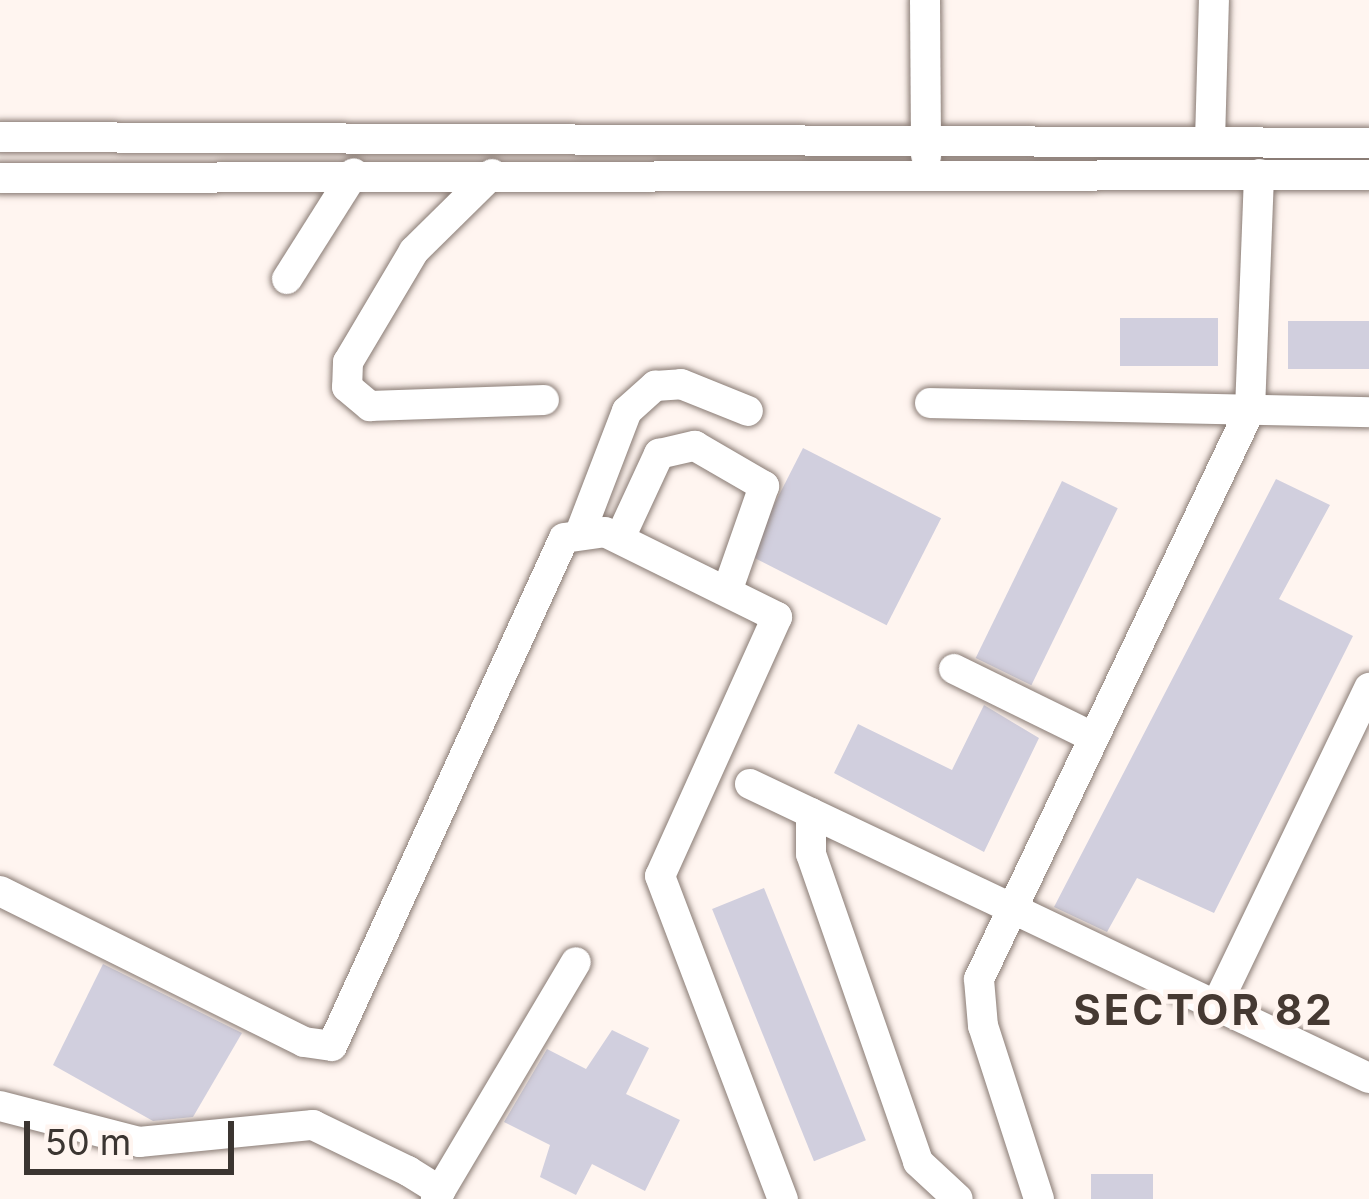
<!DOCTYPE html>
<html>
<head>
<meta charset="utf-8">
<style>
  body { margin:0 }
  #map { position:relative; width:1369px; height:1199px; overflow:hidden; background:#fff5f0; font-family:Inter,sans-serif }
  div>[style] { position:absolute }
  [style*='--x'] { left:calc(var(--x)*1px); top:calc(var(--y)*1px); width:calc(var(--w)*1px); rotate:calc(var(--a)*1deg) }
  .building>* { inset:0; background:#d1cfde; transform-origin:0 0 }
  .roads { filter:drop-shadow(0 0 3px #897b74) drop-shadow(0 0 3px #897b74) }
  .minor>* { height:30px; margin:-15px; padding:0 15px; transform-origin:15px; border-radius:15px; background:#fff }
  span { translate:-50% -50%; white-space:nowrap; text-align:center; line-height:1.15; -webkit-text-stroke:9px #fff5f0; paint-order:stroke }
  .district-label { font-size:42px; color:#453932; font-weight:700; letter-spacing:3px }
  .scale { position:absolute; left:24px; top:1121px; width:210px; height:54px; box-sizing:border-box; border:6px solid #3b3531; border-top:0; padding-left:15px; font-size:36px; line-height:42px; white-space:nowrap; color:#3b3531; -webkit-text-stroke:9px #fff5f0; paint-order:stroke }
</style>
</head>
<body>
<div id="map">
  <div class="building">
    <i style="left:1120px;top:318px;width:98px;height:48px"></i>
    <i style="left:1288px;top:321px;width:81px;height:48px"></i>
    <i style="left:803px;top:448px;width:155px;height:120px;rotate:27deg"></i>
    <i style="clip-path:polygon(1276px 479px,1330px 505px,1279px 599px,1353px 636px,1214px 913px,1137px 878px,1107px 932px,1054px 907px)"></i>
    <i style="left:1062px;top:481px;width:62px;height:197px;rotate:26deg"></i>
    <i style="clip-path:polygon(984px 705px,1039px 738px,984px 852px,834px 773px,858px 724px,952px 770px)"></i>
    <i style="left:764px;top:888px;width:272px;height:56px;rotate:68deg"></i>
    <i style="clip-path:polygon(103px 964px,242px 1033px,193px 1117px,153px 1121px,53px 1065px)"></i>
    <i style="clip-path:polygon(612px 1030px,649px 1048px,626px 1094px,680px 1120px,645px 1191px,592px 1164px,576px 1195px,540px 1177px,550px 1145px,504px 1122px,547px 1049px,586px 1069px)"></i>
    <i style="left:1153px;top:1174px;width:25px;height:62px;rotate:90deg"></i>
  </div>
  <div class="roads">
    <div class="minor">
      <i style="--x:925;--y:0;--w:156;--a:89.6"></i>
      <i style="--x:0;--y:137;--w:1369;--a:0.25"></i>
      <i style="--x:1210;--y:141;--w:141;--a:-88.4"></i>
      <i style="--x:492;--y:174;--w:110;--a:135.4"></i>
      <i style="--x:414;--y:251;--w:129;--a:120.7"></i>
      <i style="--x:348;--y:362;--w:25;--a:92"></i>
      <i style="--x:347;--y:387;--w:30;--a:40"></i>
      <i style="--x:370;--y:406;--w:174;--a:-2"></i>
      <i style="--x:0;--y:178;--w:1369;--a:-0.13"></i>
      <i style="--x:287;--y:279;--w:125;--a:-57.7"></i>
      <i style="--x:930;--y:403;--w:439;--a:1.2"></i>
      <i style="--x:582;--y:528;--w:125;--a:-69"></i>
      <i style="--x:627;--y:411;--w:38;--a:-42"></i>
      <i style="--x:655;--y:386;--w:26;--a:-4"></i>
      <i style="--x:681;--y:384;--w:72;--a:21.9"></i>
      <i style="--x:620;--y:538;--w:93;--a:-65.1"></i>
      <i style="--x:659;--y:454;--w:37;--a:-13"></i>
      <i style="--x:695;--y:446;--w:80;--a:30.1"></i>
      <i style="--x:764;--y:486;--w:106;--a:109.3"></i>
      <i style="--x:954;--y:669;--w:153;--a:26.1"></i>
      <i style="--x:750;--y:784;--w:685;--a:25.41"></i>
      <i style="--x:811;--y:813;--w:41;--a:90"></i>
      <i style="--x:811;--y:854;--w:326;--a:70.8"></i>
      <i style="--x:918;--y:1162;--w:54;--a:42.8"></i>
      <i style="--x:0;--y:891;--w:339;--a:26.4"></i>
      <i style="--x:304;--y:1042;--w:28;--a:8"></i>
      <i style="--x:332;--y:1046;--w:558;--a:-65.45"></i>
      <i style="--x:564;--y:538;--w:41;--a:-8.3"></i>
      <i style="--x:605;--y:532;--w:192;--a:26.3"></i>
      <i style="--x:777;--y:617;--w:284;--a:114.3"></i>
      <i style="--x:660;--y:876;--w:346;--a:69.2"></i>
      <i style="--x:1216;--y:1006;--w:353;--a:-64.3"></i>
      <i style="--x:0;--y:1106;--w:144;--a:14.5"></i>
      <i style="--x:139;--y:1142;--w:175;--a:-5.6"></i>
      <i style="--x:313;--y:1125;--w:106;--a:25.8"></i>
      <i style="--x:408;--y:1171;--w:38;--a:32"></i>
      <i style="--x:440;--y:1191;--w:9;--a:117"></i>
      <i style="--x:440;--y:1191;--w:266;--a:-59.3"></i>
      <i style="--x:1039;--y:1199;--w:182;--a:-107.9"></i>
      <i style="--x:983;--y:1026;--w:47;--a:-94.9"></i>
      <i style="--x:979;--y:979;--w:630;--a:-64.53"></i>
      <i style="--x:1250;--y:410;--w:236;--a:-87.8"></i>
    </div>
  </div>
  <div class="district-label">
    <span style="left:1204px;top:1010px">SECTOR 82</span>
  </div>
  <div class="scale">50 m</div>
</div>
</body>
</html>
